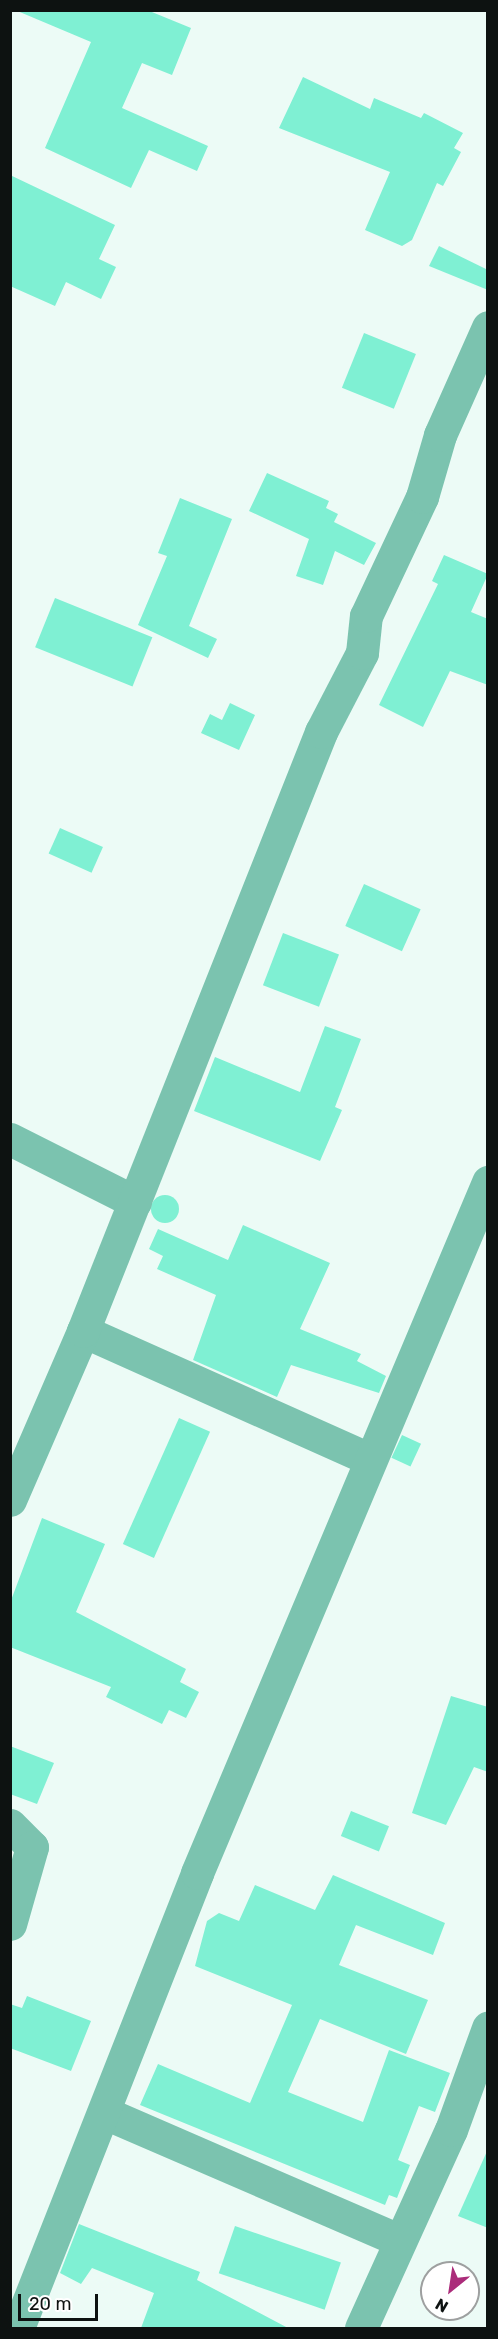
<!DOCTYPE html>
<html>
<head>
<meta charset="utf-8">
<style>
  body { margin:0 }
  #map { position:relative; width:498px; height:2339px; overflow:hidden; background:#ecfbf6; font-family:Rubik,sans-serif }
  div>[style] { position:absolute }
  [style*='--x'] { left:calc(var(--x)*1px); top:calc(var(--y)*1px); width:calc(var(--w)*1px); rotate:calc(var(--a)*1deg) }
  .building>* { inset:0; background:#7ff0d3; transform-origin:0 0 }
  .round { border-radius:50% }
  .minor>* { height:33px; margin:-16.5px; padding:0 16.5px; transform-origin:16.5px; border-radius:16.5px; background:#7bc3af }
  span { translate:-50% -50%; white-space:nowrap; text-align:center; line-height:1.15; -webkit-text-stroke:4.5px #fff; paint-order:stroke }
  .frame { position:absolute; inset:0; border:12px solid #0d1211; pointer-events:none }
  .north { position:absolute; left:420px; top:2261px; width:60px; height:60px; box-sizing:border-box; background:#fff; border:2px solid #9ea0a0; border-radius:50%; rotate:210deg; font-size:16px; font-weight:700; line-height:24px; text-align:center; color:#0d1211 }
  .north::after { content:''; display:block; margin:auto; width:21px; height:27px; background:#ab2c7a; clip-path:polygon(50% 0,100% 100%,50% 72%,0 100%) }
  .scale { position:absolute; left:18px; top:2294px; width:80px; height:27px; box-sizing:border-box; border:3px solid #0d1211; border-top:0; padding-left:8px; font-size:18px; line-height:21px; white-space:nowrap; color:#0d1211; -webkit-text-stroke:4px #fff; paint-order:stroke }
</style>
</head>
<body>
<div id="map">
  <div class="building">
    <i style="clip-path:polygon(15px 10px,147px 10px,191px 28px,172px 75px,142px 63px,122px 108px,208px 146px,197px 171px,149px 150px,131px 188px,45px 148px,91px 42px)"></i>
    <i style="clip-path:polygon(303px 77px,370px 109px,374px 98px,421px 118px,424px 113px,463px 133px,454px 148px,461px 152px,443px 186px,437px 183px,412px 240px,402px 246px,365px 230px,390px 172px,279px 128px)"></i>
    <i style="clip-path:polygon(10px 175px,115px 225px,99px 259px,116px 267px,101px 299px,66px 282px,55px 306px,10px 286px)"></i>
    <i style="clip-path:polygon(439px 246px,488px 270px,488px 290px,429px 266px)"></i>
    <i style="left:364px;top:333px;width:56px;height:59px;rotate:22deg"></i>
    <i style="clip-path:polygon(267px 473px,329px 501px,326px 508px,338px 514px,334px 522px,376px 543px,364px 565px,335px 551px,323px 585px,296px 576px,309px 539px,249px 511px)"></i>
    <i style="clip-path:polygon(180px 498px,232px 519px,189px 626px,217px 639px,208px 658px,138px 625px,167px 556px,158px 553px)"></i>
    <i style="clip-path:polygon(444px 555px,488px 574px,471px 612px,488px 619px,488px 685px,450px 671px,423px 727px,379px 705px,438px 584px,432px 581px)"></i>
    <i style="left:55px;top:598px;width:105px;height:53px;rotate:22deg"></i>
    <i style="clip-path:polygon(230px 703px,255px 715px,239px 750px,201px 733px,210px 714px,222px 720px)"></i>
    <i style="left:60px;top:828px;width:47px;height:28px;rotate:24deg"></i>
    <i style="left:364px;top:884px;width:62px;height:46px;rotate:24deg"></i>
    <i style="left:283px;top:933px;width:60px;height:56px;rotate:21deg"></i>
    <i style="clip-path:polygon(325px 1026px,361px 1039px,335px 1107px,342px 1110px,320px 1161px,194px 1111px,215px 1057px,300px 1092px)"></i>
    <i class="round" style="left:151px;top:1195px;width:28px;height:28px"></i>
    <i style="clip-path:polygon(243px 1225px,330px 1263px,300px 1329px,361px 1354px,357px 1361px,386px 1376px,379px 1393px,291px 1365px,277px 1397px,193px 1360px,216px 1295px,157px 1269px,163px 1256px,149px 1249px,158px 1229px,228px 1260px)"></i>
    <i style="left:179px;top:1418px;width:34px;height:138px;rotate:24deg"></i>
    <i style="left:402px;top:1435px;width:21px;height:25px;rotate:25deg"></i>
    <i style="clip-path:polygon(42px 1518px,105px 1544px,76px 1612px,186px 1669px,180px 1682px,199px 1692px,186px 1718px,169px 1710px,162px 1724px,106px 1697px,111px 1687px,10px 1647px,10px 1603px)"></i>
    <i style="clip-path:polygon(451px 1696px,488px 1707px,488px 1772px,474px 1767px,446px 1825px,412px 1813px)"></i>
    <i style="clip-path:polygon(10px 1746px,54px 1763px,37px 1804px,10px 1794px)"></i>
    <i style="left:351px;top:1811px;width:41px;height:27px;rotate:22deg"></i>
    <i style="clip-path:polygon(333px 1875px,445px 1923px,433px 1955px,356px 1925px,339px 1965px,428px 2000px,406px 2054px,320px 2019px,288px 2092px,363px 2122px,389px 2050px,450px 2073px,435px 2112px,419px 2106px,398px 2160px,410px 2165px,397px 2198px,389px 2195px,385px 2205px,140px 2105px,158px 2064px,250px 2103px,292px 2005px,195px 1966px,207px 1921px,219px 1913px,239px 1921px,255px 1885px,315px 1910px)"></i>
    <i style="clip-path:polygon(27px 1996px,91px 2021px,71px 2071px,10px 2048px,10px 2004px,22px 2008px)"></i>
    <i style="clip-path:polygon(488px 2149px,488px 2228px,458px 2216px)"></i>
    <i style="clip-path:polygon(79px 2224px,200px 2272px,197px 2280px,288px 2328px,141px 2328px,154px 2293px,92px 2268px,81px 2284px,60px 2273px)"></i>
    <i style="left:235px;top:2226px;width:112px;height:50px;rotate:19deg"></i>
  </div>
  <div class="minor">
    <i style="--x:10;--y:1139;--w:140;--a:26.7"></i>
    <i style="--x:83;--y:1331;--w:313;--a:24.1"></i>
    <i style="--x:10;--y:1500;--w:184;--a:-66.6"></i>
    <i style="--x:83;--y:1331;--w:645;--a:-68.33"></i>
    <i style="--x:321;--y:732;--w:89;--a:-62.6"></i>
    <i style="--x:362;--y:653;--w:37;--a:-84"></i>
    <i style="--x:366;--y:616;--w:132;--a:-64.8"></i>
    <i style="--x:422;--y:497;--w:65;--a:-73.8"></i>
    <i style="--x:440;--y:435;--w:118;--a:-66"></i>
    <i style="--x:10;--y:1825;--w:31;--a:45"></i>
    <i style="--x:32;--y:1847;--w:80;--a:105.9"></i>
    <i style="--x:105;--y:2113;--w:319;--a:23.4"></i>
    <i style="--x:18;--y:2328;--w:489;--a:-68.5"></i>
    <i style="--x:197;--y:1873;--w:750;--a:-67.16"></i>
    <i style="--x:361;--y:2328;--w:217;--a:-65.6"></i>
    <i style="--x:451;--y:2130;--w:109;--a:-70.1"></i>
  </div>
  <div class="frame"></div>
  <div class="north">N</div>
  <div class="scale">20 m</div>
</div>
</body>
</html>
